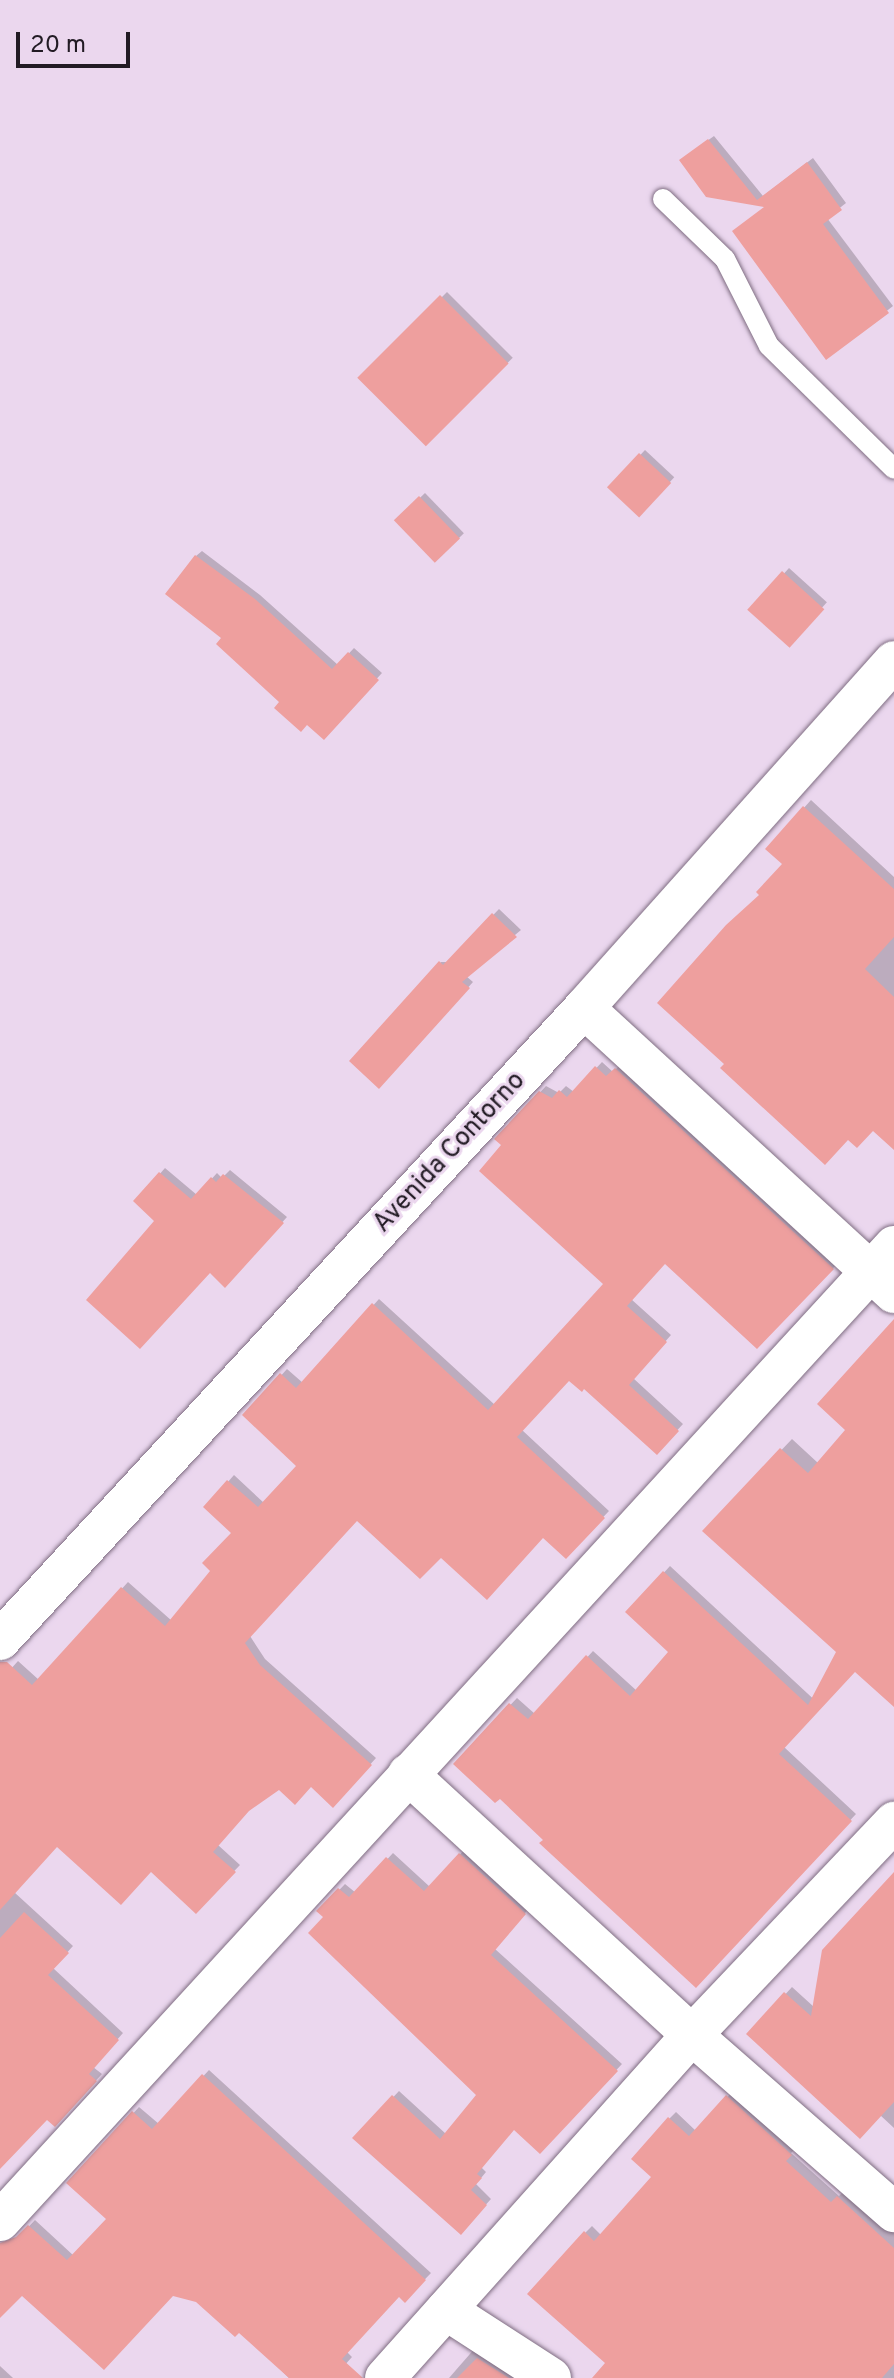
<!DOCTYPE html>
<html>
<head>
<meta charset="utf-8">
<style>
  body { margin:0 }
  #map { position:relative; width:894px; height:2378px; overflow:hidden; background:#ebd7ee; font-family:Overpass,sans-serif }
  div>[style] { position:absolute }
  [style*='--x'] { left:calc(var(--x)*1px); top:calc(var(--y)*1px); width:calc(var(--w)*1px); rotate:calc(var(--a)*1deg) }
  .shadow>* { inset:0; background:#0003; transform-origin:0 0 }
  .building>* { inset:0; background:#ee9f9e; transform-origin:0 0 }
  .roads { filter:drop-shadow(0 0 2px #7f6d82) drop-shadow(0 0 2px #7f6d82) }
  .lane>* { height:20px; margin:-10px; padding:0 10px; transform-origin:10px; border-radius:10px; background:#fff }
  .street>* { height:40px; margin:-20px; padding:0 20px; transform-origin:20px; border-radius:20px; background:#fff }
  span { translate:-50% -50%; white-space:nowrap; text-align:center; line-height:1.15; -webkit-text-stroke:6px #ebd7ee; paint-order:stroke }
  .street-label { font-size:26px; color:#221b24 }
  .scale { position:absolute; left:16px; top:32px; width:114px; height:36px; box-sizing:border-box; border:4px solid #221b24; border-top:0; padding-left:10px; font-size:24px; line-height:28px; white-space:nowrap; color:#221b24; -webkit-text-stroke:6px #ebd7ee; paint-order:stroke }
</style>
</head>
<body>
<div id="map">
  <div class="shadow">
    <i style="clip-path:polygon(714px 136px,763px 196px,813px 158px,846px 203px,827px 218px,893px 306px,827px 358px,767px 205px,707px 195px,686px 156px)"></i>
    <i style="left:447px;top:292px;width:93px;height:122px;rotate:45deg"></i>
    <i style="left:645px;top:450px;width:40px;height:50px;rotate:43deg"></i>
    <i style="left:425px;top:493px;width:56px;height:39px;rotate:46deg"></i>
    <i style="clip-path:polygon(202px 551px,260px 595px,338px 665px,354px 648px,382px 673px,323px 737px,282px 702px,224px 638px,196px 556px)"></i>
    <i style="left:789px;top:568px;width:51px;height:57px;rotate:42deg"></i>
    <i style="clip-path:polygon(811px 800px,894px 877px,894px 1147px,873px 1128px,727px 1064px,761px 894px,785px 864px,768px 848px)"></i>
    <i style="clip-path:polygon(499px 909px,521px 930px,466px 976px,473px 982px,379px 1086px,435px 968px,441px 962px,448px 962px)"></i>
    <i style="clip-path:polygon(602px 1062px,613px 1072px,622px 1063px,839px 1262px,757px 1346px,665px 1262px,631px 1299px,671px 1335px,633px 1378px,683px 1424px,657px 1452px,584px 1387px,569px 1378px,522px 1430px,609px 1511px,566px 1556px,543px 1535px,441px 1555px,357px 1519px,250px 1636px,265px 1659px,376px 1758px,339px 1799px,311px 1785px,279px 1787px,250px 1808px,218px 1845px,240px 1865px,196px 1911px,151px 1869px,57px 1844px,14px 1892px,73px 1946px,53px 1968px,123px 2033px,93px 2067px,102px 2074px,55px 2124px,47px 2117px,0 2167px,0 1681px,18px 1661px,39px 1680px,128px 1582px,172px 1621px,213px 1571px,234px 1533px,206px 1507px,234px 1475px,264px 1503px,299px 1466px,245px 1415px,287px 1369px,303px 1383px,379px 1299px,495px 1405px,606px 1284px,497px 1139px,546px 1086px,559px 1093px,566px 1086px,574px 1092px)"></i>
    <i style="clip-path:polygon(165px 1168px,197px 1195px,217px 1173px,222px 1178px,230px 1170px,287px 1217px,225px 1285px,136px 1201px)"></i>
    <i style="clip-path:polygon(894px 1322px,894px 1703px,705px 1530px,792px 1439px,818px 1463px,848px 1430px)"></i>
    <i style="clip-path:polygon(670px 1566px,821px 1706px,784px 1747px,856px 1814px,696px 1986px,500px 1796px,456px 1763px,517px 1698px,535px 1714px,593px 1651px,637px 1691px,671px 1652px,628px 1612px)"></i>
    <i style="clip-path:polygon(466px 1848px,530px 1907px,495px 1949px,622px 2064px,540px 2151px,515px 2128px,481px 2167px,486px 2172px,476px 2184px,491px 2199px,461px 2232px,355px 2138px,399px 2091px,446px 2134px,479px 2095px,319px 1911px,345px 1884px,356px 1893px,393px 1853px,430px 1887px)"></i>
    <i style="clip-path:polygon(894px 1873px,894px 2128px,880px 2115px,749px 2034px,792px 1987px,814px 2007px)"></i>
    <i style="clip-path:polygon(209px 2070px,431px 2273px,405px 2300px,400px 2295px,347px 2352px,352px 2357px,333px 2378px,289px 2378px,240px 2330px,197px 2300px,172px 2294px,22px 2293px,0 2315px,0 2257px,35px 2220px,74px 2256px,109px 2219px,69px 2183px,139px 2107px,159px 2124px)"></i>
    <i style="clip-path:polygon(734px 2090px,797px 2147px,791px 2153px,839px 2196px,845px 2190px,894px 2229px,894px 2378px,618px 2378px,608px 2363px,585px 2233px,592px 2226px,601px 2235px,654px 2177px,669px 2119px,676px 2112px,696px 2131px)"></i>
    <i style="clip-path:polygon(476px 2347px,524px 2378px,449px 2378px)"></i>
    <i style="clip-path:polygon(0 2366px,13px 2378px,0 2378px)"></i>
  </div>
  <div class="building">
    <i style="clip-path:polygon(708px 139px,757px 200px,807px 162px,842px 210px,823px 224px,889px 313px,826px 360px,732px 231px,764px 207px,706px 197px,679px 160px)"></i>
    <i style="left:440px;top:295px;width:97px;height:117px;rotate:45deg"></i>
    <i style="left:639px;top:453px;width:44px;height:47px;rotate:43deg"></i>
    <i style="left:419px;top:496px;width:59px;height:35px;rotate:46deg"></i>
    <i style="clip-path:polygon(195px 555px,255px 599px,332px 669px,348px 652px,379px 680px,324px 740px,307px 725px,301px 732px,274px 708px,279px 702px,216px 644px,221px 638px,165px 594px)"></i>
    <i style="left:782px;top:571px;width:57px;height:52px;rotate:42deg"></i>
    <i style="clip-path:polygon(803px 806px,894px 889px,894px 937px,865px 969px,894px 997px,894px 1150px,873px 1131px,857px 1148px,848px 1140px,825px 1165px,720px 1068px,724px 1064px,657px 1003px,726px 925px,759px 895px,756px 892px,782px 864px,765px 849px)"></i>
    <i style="clip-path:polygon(492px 913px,517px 937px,462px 982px,470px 988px,379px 1089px,349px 1061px,439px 961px,443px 965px)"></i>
    <i style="clip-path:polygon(595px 1066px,606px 1076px,615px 1068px,834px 1269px,757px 1349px,665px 1264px,627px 1306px,667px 1342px,629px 1385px,679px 1431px,657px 1455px,584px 1389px,582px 1392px,569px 1381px,517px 1437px,605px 1518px,566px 1559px,543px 1538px,487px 1600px,441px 1558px,420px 1579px,357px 1521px,245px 1643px,260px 1665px,372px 1765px,333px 1808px,311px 1787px,295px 1805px,279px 1790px,249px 1811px,213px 1852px,236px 1872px,196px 1914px,151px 1872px,121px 1905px,57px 1847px,0 1910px,0 1662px,7px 1662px,32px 1685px,121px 1587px,165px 1626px,210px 1571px,202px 1563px,231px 1533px,203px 1507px,227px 1480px,258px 1507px,296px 1466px,242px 1415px,280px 1373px,296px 1388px,372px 1303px,488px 1410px,603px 1284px,479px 1171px,501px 1145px,494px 1139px,539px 1091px,552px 1098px,559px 1090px,567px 1097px)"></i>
    <i style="clip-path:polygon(159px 1172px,191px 1199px,211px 1177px,216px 1182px,223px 1174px,284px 1223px,225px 1288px,210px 1273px,140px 1349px,86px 1300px,154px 1221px,133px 1201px)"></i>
    <i style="clip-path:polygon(894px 1319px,894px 1707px,855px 1672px,779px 1754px,852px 1821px,696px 1988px,539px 1843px,543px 1840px,500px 1799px,495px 1803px,453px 1764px,509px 1703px,528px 1719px,586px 1655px,630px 1696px,668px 1652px,625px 1612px,663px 1571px,808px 1705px,836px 1652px,702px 1531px,780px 1448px,808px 1473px,845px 1430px,817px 1404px)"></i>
    <i style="clip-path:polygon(459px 1853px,526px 1914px,491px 1955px,618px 2071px,540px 2154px,514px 2130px,477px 2174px,482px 2178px,471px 2190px,487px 2205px,461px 2235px,352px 2138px,392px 2095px,440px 2139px,476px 2095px,308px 1933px,323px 1917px,316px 1911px,338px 1888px,349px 1897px,386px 1857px,424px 1891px)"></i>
    <i style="clip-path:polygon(894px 1872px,894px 2102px,860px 2139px,746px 2034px,784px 1992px,811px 2016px,822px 1950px)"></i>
    <i style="clip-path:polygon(24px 1912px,69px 1953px,48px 1975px,119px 2040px,89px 2074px,97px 2081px,55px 2127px,47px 2120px,0 2169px,0 1938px)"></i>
    <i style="clip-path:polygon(202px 2074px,426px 2280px,405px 2303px,399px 2297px,342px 2359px,363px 2378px,289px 2378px,239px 2333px,235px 2337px,196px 2302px,173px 2296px,104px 2370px,22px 2296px,0 2318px,0 2243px,16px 2237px,28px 2225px,67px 2260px,106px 2219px,66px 2183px,132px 2111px,152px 2129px)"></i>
    <i style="clip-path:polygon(726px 2095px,792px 2155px,786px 2161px,831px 2202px,837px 2196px,894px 2248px,894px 2364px,882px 2378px,592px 2378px,605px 2363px,527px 2294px,584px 2231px,594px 2241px,651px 2177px,631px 2159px,668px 2117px,689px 2136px)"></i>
    <i style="clip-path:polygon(477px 2358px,509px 2378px,457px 2378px)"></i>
  </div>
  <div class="roads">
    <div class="lane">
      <i style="--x:663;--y:199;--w:86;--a:44.1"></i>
      <i style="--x:725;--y:259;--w:97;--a:63.2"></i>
      <i style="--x:769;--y:346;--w:175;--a:44.5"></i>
    </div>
    <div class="street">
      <i style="--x:584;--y:1008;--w:421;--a:42.6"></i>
      <i style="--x:0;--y:1640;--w:861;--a:-47.26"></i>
      <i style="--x:584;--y:1008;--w:465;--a:-48.2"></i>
      <i style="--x:408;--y:1774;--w:386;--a:42.6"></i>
      <i style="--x:692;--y:2035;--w:269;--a:41.2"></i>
      <i style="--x:0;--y:2221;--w:1323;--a:-47.48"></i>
      <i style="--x:446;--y:2310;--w:125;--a:32.9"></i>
      <i style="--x:385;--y:2378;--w:460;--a:-48.2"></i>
      <i style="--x:692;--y:2035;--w:294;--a:-46.5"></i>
    </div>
  </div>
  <div class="street-label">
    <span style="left:450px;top:1153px;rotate:-47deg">Avenida Contorno</span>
  </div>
  <div class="scale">20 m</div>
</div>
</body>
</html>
